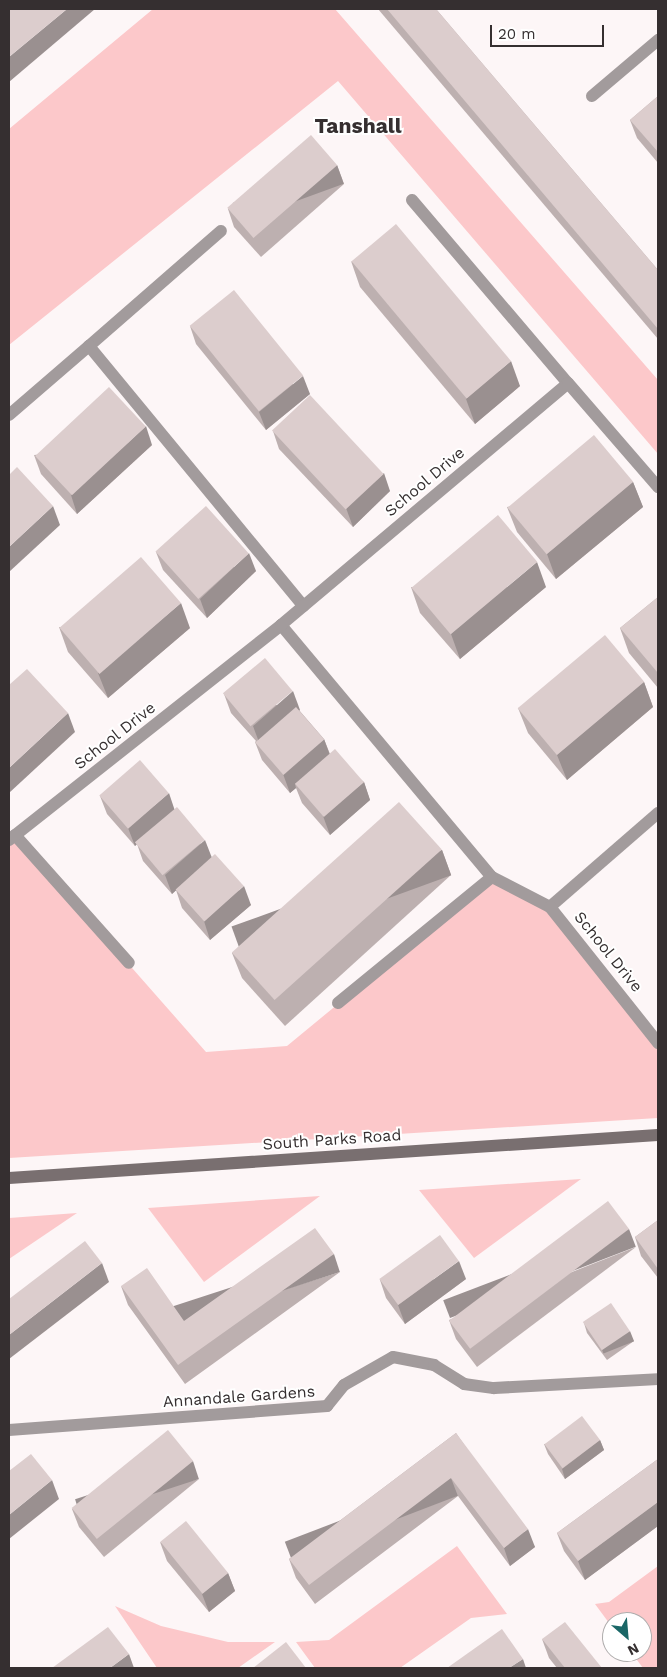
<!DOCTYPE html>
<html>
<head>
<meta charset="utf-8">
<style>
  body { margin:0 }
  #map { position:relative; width:667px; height:1677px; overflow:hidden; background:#fdf6f7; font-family:"Work Sans",sans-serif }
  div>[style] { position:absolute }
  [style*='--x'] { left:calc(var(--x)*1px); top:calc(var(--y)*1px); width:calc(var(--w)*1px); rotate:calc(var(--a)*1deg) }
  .green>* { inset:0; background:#fcc8ca }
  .street>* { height:12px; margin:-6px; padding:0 6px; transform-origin:6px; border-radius:6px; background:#a29b9c }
  .secondary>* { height:12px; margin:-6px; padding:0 6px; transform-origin:6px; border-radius:6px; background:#796f70 }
  .wall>* { inset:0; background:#bdb0b0 }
  .shaded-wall>* { inset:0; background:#9a9090; transform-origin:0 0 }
  .building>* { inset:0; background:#dccdcd; transform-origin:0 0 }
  span { translate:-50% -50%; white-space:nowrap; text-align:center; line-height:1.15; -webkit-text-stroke:4px #fff; paint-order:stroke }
  .street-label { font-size:16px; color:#352f30 }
  .district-label { font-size:21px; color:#352f30; font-weight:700 }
  .frame { position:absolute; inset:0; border:10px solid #352f30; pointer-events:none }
  .north { position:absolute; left:602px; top:1612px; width:50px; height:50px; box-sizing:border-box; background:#fff; border:1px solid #aeacac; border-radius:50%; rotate:153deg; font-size:14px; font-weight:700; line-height:20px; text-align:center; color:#352f30 }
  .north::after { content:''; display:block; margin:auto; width:18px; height:22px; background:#1a6767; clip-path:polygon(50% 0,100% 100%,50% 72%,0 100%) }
  .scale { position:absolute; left:490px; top:25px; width:114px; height:22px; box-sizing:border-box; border:2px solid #352f30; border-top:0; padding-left:6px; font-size:15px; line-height:18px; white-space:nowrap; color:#352f30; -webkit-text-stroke:4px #fff; paint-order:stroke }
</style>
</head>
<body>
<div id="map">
  <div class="green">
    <i style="clip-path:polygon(153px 9px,335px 9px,658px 380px,658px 454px,338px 81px,9px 345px,9px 129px)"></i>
    <i style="clip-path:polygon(15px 835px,206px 1052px,287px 1046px,492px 877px,550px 907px,658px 1043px,658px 1118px,9px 1158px,9px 840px)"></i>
    <i style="clip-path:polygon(581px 1179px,474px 1258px,419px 1190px)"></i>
    <i style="clip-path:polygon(320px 1196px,204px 1282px,148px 1208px)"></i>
    <i style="clip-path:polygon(77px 1213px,9px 1259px,9px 1218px)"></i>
    <i style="clip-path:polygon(457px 1546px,507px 1614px,471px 1618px,400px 1668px,315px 1668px,296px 1642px,329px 1640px)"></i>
    <i style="clip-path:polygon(658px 1566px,658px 1668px,643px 1668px,631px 1652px,642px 1652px,642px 1622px,612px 1622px,612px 1627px,595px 1604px,609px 1602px)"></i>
    <i style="clip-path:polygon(115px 1606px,161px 1626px,228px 1642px,275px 1642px,238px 1668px,157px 1668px)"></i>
  </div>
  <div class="street">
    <i style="--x:592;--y:96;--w:87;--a:-40.3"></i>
    <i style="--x:412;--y:200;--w:240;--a:49.6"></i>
    <i style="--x:89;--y:346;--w:175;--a:-41.1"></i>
    <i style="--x:9;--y:415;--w:106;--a:-40.8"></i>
    <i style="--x:89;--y:346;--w:337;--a:50.5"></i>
    <i style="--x:281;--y:625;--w:329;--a:50.1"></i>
    <i style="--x:492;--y:877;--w:65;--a:27.3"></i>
    <i style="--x:658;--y:813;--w:143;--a:139"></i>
    <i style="--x:550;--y:907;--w:174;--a:51.5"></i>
    <i style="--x:15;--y:835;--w:171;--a:48.3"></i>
    <i style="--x:9;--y:840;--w:347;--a:-38.3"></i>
    <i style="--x:281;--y:625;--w:375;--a:-40.1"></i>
    <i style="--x:568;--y:383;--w:138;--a:49.1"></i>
    <i style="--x:338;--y:1003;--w:199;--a:-39.3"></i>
    <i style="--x:9;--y:1430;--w:319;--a:-4.3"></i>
    <i style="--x:327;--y:1406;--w:27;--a:-51"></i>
    <i style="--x:344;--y:1385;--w:56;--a:-29.7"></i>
    <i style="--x:393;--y:1357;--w:42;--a:11"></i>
    <i style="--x:434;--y:1365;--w:36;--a:32"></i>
    <i style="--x:464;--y:1384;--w:30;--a:8"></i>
    <i style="--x:494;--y:1388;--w:164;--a:-3.1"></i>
  </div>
  <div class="secondary">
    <i style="--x:9;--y:1178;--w:650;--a:-3.79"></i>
  </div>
  <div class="wall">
    <i style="clip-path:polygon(378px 9px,436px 9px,658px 270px,658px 339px)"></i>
    <i style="clip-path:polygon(658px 96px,658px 163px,637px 138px,630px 120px)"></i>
    <i style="clip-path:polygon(337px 165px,344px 184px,261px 257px,234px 227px,228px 209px)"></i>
    <i style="clip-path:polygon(351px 261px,520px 386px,475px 424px,360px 287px)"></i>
    <i style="clip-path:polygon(190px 326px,310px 394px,266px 430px,196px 344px)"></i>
    <i style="clip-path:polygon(273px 431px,390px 491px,353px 527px,279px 449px)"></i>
    <i style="clip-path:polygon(152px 445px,77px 514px,41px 474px,34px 455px)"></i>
    <i style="clip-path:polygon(633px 482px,643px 507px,556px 579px,517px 532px,507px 507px)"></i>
    <i style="clip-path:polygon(156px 552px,256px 571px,207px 618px,163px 570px)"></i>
    <i style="clip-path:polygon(411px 587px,546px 587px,460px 659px,420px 613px)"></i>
    <i style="clip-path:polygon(658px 597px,658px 688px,629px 653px,620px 628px)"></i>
    <i style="clip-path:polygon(59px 627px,190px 628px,108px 698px,68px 652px)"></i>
    <i style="clip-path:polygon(644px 682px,653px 707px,567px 780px,528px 733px,518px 708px)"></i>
    <i style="clip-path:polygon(224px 694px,300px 710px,299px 710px,324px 739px,330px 754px,364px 782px,370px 800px,330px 835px,302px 803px,296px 788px,290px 793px,262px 760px,255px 742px,256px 741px,231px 713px)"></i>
    <i style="clip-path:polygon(100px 796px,174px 809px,211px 857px,251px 905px,210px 940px,182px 908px,176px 890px,172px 894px,143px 861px,137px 844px,135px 846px,107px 814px)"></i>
    <i style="clip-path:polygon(442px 850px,451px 875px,285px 1026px,242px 978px,232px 953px)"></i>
    <i style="clip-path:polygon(658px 1220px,658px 1278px,641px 1256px,635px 1237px)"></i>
    <i style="clip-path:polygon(636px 1247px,477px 1367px,456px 1339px,449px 1320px)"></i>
    <i style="clip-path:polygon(340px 1272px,185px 1384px,128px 1305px,121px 1286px,184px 1321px)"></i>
    <i style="clip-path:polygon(466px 1279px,405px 1324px,386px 1298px,380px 1280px)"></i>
    <i style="clip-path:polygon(584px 1323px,634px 1341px,607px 1360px,587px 1333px)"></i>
    <i style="clip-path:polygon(456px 1433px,535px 1547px,510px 1566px,458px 1496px,315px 1604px,296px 1578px,289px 1559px)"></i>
    <i style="clip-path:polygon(600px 1440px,604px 1450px,565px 1479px,548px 1454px,544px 1444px)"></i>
    <i style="clip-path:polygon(658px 1459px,658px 1526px,585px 1580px,564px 1551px,557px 1533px)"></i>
    <i style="clip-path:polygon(199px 1479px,104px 1557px,79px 1527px,72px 1509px)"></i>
    <i style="clip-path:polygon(160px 1542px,228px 1573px,235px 1591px,209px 1612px,167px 1561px)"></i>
    <i style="clip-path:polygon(542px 1639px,602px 1668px,557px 1668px,549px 1658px)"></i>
  </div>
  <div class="shaded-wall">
    <i style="clip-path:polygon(67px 9px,95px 9px,9px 82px,9px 57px)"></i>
    <i style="left:337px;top:165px;width:20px;height:111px;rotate:70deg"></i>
    <i style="clip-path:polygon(511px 361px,520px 386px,475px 424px,466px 399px)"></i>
    <i style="clip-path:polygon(303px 376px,310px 394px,266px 430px,259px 412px)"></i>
    <i style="clip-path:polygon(146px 426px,152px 445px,77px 514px,71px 495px)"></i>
    <i style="clip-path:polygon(384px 473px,390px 491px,353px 527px,346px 508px)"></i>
    <i style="clip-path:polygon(633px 482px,643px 507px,556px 579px,547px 554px)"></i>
    <i style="clip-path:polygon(53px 506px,60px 525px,9px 572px,9px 547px)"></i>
    <i style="clip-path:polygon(249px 553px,256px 571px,207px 618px,200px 599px)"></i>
    <i style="clip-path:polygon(537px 562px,546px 587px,460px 659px,451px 634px)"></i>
    <i style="clip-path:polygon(181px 603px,190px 628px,108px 698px,98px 673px)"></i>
    <i style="clip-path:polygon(644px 682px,653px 707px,567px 780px,557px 755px)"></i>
    <i style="clip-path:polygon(293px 691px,300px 710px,260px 745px,253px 726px)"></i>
    <i style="clip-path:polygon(68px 713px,75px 732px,9px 793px,9px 768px)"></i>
    <i style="clip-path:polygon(324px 739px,331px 758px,295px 784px,296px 788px,290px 793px,283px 774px)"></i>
    <i style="clip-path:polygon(364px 782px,370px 800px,330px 835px,323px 816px)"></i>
    <i style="clip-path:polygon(169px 793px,175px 811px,136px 843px,137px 844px,135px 846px,128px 828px)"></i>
    <i style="clip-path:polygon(205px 840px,212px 858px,172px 894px,165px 875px)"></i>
    <i style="left:442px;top:850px;width:27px;height:224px;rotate:70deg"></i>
    <i style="clip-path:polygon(244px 886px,251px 905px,210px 940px,204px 921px)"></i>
    <i style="left:629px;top:1229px;width:19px;height:199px;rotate:69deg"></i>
    <i style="left:334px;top:1254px;width:19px;height:191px;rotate:72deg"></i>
    <i style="clip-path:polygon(459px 1261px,466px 1279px,405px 1324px,398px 1305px)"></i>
    <i style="clip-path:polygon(102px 1263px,109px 1282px,9px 1359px,9px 1335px)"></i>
    <i style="left:630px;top:1331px;width:11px;height:33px;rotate:68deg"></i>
    <i style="clip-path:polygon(600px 1440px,604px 1450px,565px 1479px,562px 1469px)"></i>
    <i style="left:193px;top:1461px;width:19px;height:124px;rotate:72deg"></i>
    <i style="left:451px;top:1478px;width:19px;height:178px;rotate:69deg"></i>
    <i style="clip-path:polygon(52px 1480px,59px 1499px,9px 1539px,9px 1515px)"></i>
    <i style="clip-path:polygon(658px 1502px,658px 1526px,585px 1580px,578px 1561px)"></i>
    <i style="clip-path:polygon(528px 1529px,535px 1547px,510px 1566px,504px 1548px)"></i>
    <i style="clip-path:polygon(228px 1573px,235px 1591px,209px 1612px,202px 1594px)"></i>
    <i style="clip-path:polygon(129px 1654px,134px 1668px,110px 1668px)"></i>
    <i style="clip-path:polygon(523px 1659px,526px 1668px,509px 1668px)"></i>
  </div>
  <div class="building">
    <i style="clip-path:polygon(9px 9px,67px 9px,9px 57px)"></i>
    <i style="clip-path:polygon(387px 9px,436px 9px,658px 270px,658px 329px)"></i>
    <i style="clip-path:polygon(658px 96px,658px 152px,630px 120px)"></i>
    <i style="left:311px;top:135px;width:40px;height:111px;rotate:49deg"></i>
    <i style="left:396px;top:224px;width:179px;height:58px;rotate:50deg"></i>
    <i style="left:234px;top:290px;width:110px;height:57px;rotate:51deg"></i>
    <i style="left:109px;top:387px;width:54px;height:101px;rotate:47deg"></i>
    <i style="left:310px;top:395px;width:108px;height:52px;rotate:47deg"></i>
    <i style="left:594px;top:435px;width:61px;height:113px;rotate:50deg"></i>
    <i style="clip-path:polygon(17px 467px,53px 506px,9px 547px,9px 475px)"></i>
    <i style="left:206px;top:506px;width:64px;height:68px;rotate:48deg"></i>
    <i style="left:498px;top:515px;width:61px;height:113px;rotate:50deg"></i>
    <i style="left:141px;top:557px;width:61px;height:108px;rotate:49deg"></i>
    <i style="clip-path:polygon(658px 597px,658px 673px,620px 628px)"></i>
    <i style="left:605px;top:635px;width:61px;height:114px;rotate:50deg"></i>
    <i style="left:265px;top:658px;width:43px;height:55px;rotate:50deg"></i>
    <i style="clip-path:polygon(27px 669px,68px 713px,9px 768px,9px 685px)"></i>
    <i style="left:296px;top:707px;width:43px;height:54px;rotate:49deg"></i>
    <i style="left:335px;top:749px;width:44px;height:53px;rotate:49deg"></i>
    <i style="left:140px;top:760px;width:44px;height:54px;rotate:49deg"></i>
    <i style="left:399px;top:802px;width:64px;height:225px;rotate:48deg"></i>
    <i style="left:177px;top:807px;width:43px;height:55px;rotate:50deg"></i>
    <i style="left:215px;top:854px;width:43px;height:53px;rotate:48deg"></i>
    <i style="left:608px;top:1201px;width:35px;height:199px;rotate:53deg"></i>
    <i style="clip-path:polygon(658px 1220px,658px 1269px,635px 1237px)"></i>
    <i style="clip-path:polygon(315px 1228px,334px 1254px,178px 1365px,121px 1286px,147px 1268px,184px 1321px)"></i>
    <i style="left:440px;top:1235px;width:32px;height:75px;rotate:54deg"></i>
    <i style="clip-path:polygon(85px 1241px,102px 1263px,9px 1335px,9px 1299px)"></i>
    <i style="left:611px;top:1303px;width:34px;height:34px;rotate:56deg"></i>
    <i style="left:582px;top:1416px;width:30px;height:47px;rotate:53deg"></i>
    <i style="left:168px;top:1430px;width:40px;height:124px;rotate:51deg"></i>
    <i style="clip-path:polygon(456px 1433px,528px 1529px,504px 1548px,451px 1478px,309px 1585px,289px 1559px)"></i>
    <i style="clip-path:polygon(31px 1454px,52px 1480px,9px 1515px,9px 1471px)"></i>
    <i style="clip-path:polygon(658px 1459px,658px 1502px,578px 1561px,557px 1533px)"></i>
    <i style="left:186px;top:1521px;width:67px;height:33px;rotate:51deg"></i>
    <i style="clip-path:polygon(565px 1622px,602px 1668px,565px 1668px,542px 1639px)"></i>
    <i style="clip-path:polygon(108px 1627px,129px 1654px,110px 1668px,52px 1668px)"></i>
    <i style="clip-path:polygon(502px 1629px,523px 1659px,509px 1668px,447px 1668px)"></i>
    <i style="clip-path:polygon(286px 1642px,306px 1668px,253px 1668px)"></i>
  </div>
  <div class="street-label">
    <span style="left:425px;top:482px;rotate:-40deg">School Drive</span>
    <span style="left:115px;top:736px;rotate:-38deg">School Drive</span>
    <span style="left:608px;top:952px;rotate:51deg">School Drive</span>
    <span style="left:332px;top:1140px;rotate:-4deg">South Parks Road</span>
    <span style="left:239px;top:1397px;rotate:-4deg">Annandale Gardens</span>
  </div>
  <div class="district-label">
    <span style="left:358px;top:126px">Tanshall</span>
  </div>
  <div class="frame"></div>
  <div class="north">N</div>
  <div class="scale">20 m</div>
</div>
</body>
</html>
